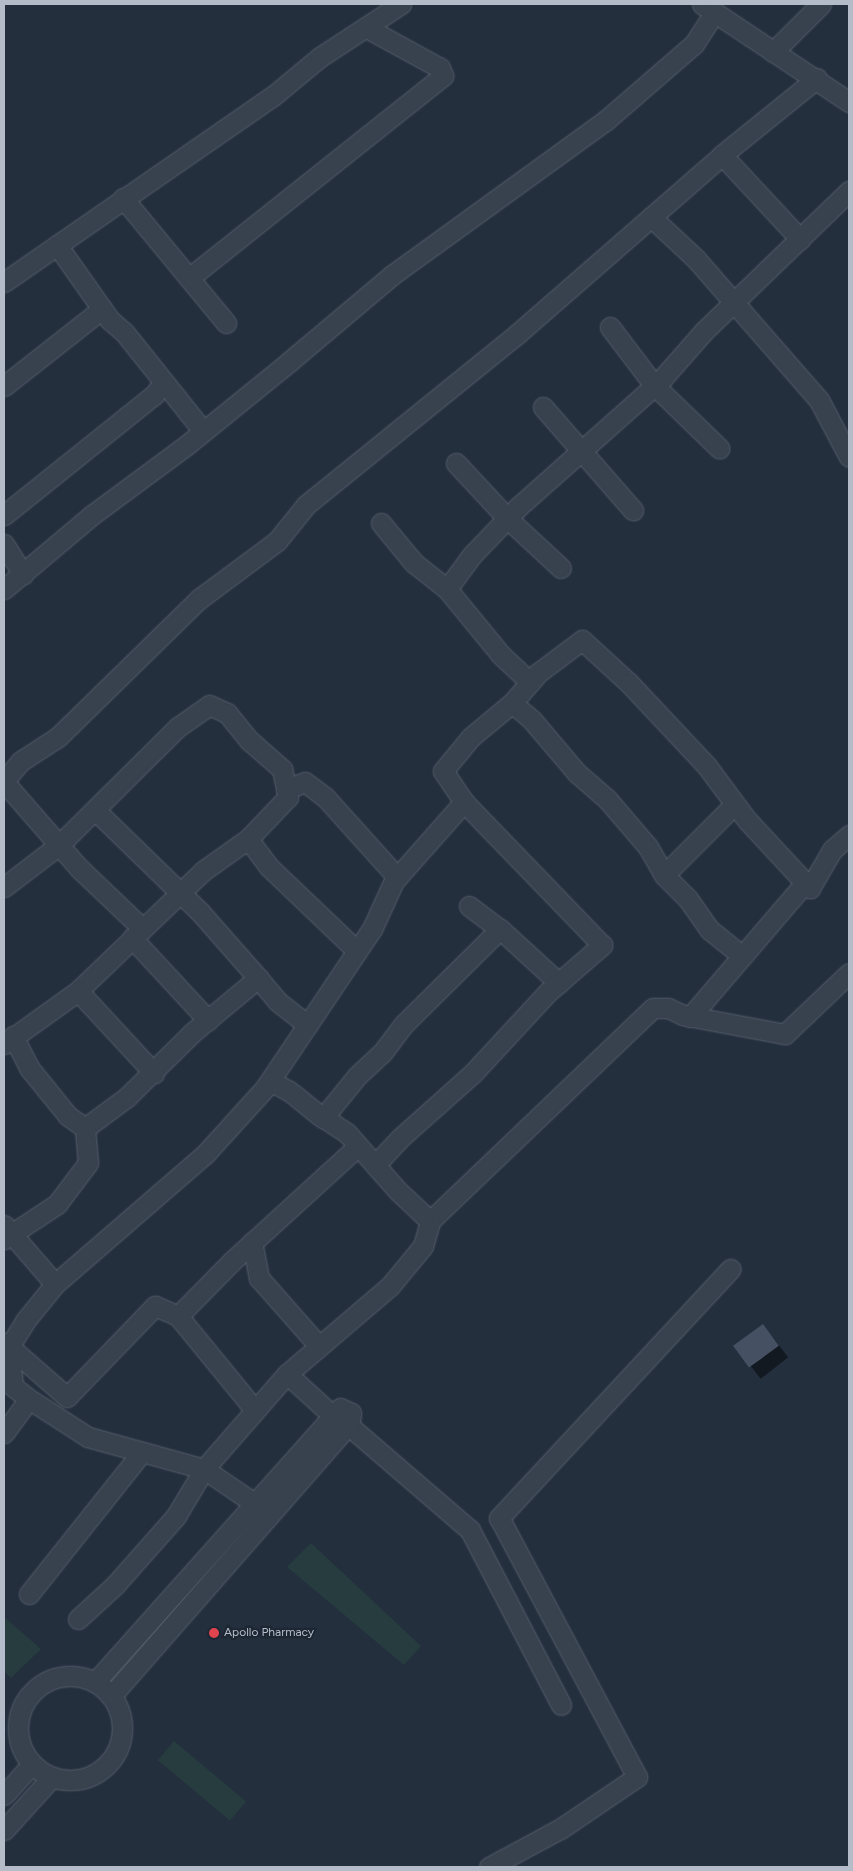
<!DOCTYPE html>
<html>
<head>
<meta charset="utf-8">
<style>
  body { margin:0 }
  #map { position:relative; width:853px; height:1871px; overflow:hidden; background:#242f3e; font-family:Figtree,sans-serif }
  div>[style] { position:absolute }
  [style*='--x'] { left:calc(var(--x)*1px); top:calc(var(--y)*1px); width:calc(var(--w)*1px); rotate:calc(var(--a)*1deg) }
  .green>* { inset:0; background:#263c3f; transform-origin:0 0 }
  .shadow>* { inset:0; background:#0007; transform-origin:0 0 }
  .building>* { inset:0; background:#455162; transform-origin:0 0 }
  .roads { filter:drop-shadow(0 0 1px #565f6c) drop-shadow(0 0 1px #565f6c) }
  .minor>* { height:19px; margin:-9.5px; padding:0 9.5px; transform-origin:9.5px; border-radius:9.5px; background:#38414e }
  .minor>.ring { margin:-9.5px; padding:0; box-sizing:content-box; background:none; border:19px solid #38414e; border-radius:50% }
  .dots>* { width:14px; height:14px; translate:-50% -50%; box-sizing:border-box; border:2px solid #1d2633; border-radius:50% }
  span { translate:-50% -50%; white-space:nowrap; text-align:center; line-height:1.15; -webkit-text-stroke:4.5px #1d2633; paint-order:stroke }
  .poi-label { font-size:12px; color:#b4bcc9 }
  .left { translate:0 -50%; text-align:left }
  .frame { position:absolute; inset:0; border:5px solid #b4bcc9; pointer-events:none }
</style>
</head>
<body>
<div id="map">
  <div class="green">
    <i style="clip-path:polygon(311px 1543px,421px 1646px,404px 1665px,287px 1567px)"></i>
    <i style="clip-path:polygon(4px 1617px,41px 1649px,11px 1678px,4px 1671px)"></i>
    <i style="left:174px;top:1741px;width:94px;height:25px;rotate:40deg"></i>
  </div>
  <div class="shadow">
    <i style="left:763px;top:1325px;width:41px;height:35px;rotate:52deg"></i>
  </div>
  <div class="building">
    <i style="left:763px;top:1324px;width:27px;height:37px;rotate:54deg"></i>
  </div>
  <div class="roads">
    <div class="minor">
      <i style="--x:702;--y:4;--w:177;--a:33.7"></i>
      <i style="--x:773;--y:52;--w:68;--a:-45"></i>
      <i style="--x:722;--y:155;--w:115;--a:47.1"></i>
      <i style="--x:123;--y:198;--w:162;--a:50.5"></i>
      <i style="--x:651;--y:217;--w:62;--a:43"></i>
      <i style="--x:696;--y:259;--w:187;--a:48.9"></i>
      <i style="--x:819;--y:400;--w:64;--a:62.2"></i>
      <i style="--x:57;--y:245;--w:92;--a:54.8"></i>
      <i style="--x:110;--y:320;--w:18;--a:41"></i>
      <i style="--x:124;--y:332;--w:127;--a:51.4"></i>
      <i style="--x:189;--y:278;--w:325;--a:-38.5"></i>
      <i style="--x:443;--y:76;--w:9;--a:-111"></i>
      <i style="--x:440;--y:68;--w:83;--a:-151.3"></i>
      <i style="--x:4;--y:282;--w:327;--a:-34.7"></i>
      <i style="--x:273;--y:96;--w:61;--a:-39.7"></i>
      <i style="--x:320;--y:57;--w:97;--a:-33.2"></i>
      <i style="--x:610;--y:327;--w:73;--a:52.8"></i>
      <i style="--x:654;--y:385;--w:91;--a:44.1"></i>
      <i style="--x:4;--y:386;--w:125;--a:-38.2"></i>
      <i style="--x:543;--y:407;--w:137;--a:48.9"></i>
      <i style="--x:456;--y:463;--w:76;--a:47.1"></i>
      <i style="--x:508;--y:519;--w:72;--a:42.8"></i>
      <i style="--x:4;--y:515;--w:192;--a:-38.7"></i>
      <i style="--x:154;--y:395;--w:15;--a:-53"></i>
      <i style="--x:381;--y:523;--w:52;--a:50.5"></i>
      <i style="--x:414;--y:563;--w:42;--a:38.2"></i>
      <i style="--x:447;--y:589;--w:85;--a:50.7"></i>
      <i style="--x:501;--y:655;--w:40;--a:43"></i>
      <i style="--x:4;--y:544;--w:36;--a:58"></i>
      <i style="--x:4;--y:589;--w:115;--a:-40.1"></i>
      <i style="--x:92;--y:515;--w:119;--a:-36.5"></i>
      <i style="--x:188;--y:444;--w:132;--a:-39.1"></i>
      <i style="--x:290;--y:361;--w:133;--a:-40.1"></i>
      <i style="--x:392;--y:275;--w:263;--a:-35.9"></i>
      <i style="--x:605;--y:121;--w:118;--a:-40.9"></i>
      <i style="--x:694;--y:44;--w:38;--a:-57"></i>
      <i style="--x:447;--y:589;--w:42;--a:-53.7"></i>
      <i style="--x:472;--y:555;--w:66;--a:-46.2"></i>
      <i style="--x:518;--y:507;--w:191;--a:-41.6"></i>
      <i style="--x:661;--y:380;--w:65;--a:-48.7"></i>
      <i style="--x:704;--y:331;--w:202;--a:-44"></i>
      <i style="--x:512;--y:703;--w:26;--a:40"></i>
      <i style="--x:532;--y:720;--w:70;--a:49.7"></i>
      <i style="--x:577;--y:773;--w:40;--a:41"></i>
      <i style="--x:607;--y:799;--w:63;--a:49.5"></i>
      <i style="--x:648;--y:847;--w:32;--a:60"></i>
      <i style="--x:664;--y:875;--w:34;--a:45"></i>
      <i style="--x:688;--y:899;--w:38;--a:55"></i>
      <i style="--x:710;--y:930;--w:40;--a:39"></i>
      <i style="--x:4;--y:781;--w:26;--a:-50"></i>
      <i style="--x:21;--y:761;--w:44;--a:-33"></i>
      <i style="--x:58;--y:737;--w:197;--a:-44.4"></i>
      <i style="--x:199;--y:599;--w:97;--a:-36.6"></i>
      <i style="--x:277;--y:541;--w:46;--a:-51.1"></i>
      <i style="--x:306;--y:505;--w:270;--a:-39"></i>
      <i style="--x:516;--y:335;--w:274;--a:-41.1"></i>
      <i style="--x:722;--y:155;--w:122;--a:-39"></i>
      <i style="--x:4;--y:782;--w:116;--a:48.9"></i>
      <i style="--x:80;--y:869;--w:86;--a:43.6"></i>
      <i style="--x:286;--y:789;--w:20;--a:-20"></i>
      <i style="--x:305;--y:782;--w:25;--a:37"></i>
      <i style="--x:325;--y:797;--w:108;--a:48"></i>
      <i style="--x:248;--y:839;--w:34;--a:53"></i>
      <i style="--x:268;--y:866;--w:123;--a:43.7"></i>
      <i style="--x:664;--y:875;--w:100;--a:-45"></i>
      <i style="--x:4;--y:887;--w:69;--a:-37.4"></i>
      <i style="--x:59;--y:845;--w:168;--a:-44.8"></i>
      <i style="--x:178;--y:727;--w:38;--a:-35"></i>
      <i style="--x:209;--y:705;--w:20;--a:24"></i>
      <i style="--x:227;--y:713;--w:36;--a:51"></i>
      <i style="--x:250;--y:741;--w:43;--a:41.2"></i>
      <i style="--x:282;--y:769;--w:29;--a:78"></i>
      <i style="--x:288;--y:797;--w:58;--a:133.6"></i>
      <i style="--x:248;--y:839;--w:55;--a:144.6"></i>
      <i style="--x:203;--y:871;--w:173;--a:136.2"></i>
      <i style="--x:78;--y:991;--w:91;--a:144.4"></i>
      <i style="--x:469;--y:906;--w:39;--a:37"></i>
      <i style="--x:500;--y:929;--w:80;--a:42.5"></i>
      <i style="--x:132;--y:938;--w:112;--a:47.2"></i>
      <i style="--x:258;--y:978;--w:30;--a:50"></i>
      <i style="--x:277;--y:1001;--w:39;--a:38"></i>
      <i style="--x:78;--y:991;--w:112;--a:47.2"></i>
      <i style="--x:690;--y:1017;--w:177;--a:-49.4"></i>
      <i style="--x:13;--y:1036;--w:37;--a:63"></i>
      <i style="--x:30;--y:1069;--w:60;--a:51"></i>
      <i style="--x:68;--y:1116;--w:21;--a:35"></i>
      <i style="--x:85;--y:1128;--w:52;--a:-36.4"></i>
      <i style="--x:127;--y:1097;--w:93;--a:-44.6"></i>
      <i style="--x:193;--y:1032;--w:85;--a:-39.7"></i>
      <i style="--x:258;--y:978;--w:88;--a:-131.3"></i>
      <i style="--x:200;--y:912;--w:146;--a:-135.8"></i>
      <i style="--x:323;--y:1118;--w:54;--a:-51"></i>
      <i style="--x:357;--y:1076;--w:34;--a:-43"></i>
      <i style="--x:382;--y:1053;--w:36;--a:-53"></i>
      <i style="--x:404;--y:1024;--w:135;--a:-44.7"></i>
      <i style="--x:375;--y:1165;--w:35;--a:-47"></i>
      <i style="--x:399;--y:1139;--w:99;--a:-41.7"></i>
      <i style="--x:473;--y:1073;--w:110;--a:-47.2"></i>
      <i style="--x:548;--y:992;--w:72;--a:-41"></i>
      <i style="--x:602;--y:945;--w:199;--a:-134"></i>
      <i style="--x:430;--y:1221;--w:308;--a:-43.7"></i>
      <i style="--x:653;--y:1008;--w:15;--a:0"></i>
      <i style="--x:668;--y:1008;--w:17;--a:25"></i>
      <i style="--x:683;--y:1015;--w:104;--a:10.6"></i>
      <i style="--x:785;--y:1034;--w:88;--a:-43.6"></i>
      <i style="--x:4;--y:1225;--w:78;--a:49.2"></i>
      <i style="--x:4;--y:1239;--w:64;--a:-33.4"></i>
      <i style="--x:57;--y:1204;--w:51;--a:-52.9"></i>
      <i style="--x:88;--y:1163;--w:35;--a:-95"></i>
      <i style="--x:252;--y:1242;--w:37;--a:79"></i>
      <i style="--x:259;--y:1278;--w:91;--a:48.6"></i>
      <i style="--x:178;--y:1316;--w:76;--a:-45.5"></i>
      <i style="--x:231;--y:1262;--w:172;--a:-42.4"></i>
      <i style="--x:5;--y:1343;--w:82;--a:41.1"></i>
      <i style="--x:67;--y:1397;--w:127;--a:-46"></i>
      <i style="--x:155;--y:1306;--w:25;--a:23"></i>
      <i style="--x:178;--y:1316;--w:122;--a:50.7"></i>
      <i style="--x:287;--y:1374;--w:62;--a:42.4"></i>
      <i style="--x:4;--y:1379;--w:32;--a:39"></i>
      <i style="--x:29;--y:1399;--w:70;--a:32.8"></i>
      <i style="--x:88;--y:1437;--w:120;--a:15.4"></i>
      <i style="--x:204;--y:1469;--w:73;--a:34.3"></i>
      <i style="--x:13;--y:1386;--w:39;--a:-96"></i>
      <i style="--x:9;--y:1347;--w:31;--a:-58"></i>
      <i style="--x:25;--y:1321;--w:48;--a:-51"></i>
      <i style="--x:55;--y:1284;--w:200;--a:-40.9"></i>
      <i style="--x:206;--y:1153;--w:88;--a:-47.8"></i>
      <i style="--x:265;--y:1088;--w:192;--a:-56.1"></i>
      <i style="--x:372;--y:929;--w:53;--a:-65.4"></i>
      <i style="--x:394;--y:881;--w:106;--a:-48.5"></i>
      <i style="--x:464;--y:802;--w:37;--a:-124"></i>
      <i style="--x:443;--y:771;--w:44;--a:-50.5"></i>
      <i style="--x:471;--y:737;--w:53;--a:-39.7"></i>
      <i style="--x:512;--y:703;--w:40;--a:-49"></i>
      <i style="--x:538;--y:673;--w:55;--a:-36.9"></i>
      <i style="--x:582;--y:640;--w:64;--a:42.5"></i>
      <i style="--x:629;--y:683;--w:112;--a:46.8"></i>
      <i style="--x:706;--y:765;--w:69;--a:53.3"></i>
      <i style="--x:747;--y:820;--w:93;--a:47.2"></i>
      <i style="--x:810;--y:888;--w:44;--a:-59.9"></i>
      <i style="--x:832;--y:850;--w:23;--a:-41"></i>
      <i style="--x:348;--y:1425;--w:161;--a:40.7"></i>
      <i style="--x:470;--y:1530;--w:197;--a:62.5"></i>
      <i style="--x:4;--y:1433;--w:42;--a:-53.7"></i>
      <i style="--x:29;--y:1594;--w:180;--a:-51.5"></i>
      <i style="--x:78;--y:1619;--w:50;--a:-42.6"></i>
      <i style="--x:115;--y:1585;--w:92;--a:-48.5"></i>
      <i style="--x:176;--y:1516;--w:55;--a:-59.2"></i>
      <i style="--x:204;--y:1469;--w:126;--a:-48.9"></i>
      <i style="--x:287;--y:1374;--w:135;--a:-40.5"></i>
      <i style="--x:390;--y:1286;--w:52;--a:-50.5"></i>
      <i style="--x:423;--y:1246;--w:26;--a:-74"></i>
      <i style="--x:430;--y:1221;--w:44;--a:-136.8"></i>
      <i style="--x:398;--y:1191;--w:77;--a:-131.3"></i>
      <i style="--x:347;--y:1133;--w:33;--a:-147"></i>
      <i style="--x:319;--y:1115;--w:38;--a:-141"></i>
      <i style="--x:289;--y:1091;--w:21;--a:-152"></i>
      <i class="ring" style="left:18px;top:1676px;width:85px;height:85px"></i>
      <i style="--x:96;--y:1681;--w:366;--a:-48.2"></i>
      <i style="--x:340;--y:1408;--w:12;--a:24"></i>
      <i style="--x:351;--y:1413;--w:10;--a:96"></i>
      <i style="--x:350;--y:1423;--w:363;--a:131.2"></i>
      <i style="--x:4;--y:1795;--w:42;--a:-47.9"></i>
      <i style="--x:4;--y:1830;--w:72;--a:-47.8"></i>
      <i style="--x:489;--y:1867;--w:81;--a:-28.2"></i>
      <i style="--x:560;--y:1829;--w:93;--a:-34"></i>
      <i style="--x:637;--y:1777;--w:293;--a:-118"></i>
      <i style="--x:499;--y:1518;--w:340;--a:-47.1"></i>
    </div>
  </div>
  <div class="dots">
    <i style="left:214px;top:1633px;background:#e0444e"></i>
  </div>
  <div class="poi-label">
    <span class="left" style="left:224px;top:1633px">Apollo Pharmacy</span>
  </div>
  <div class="frame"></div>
</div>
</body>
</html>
